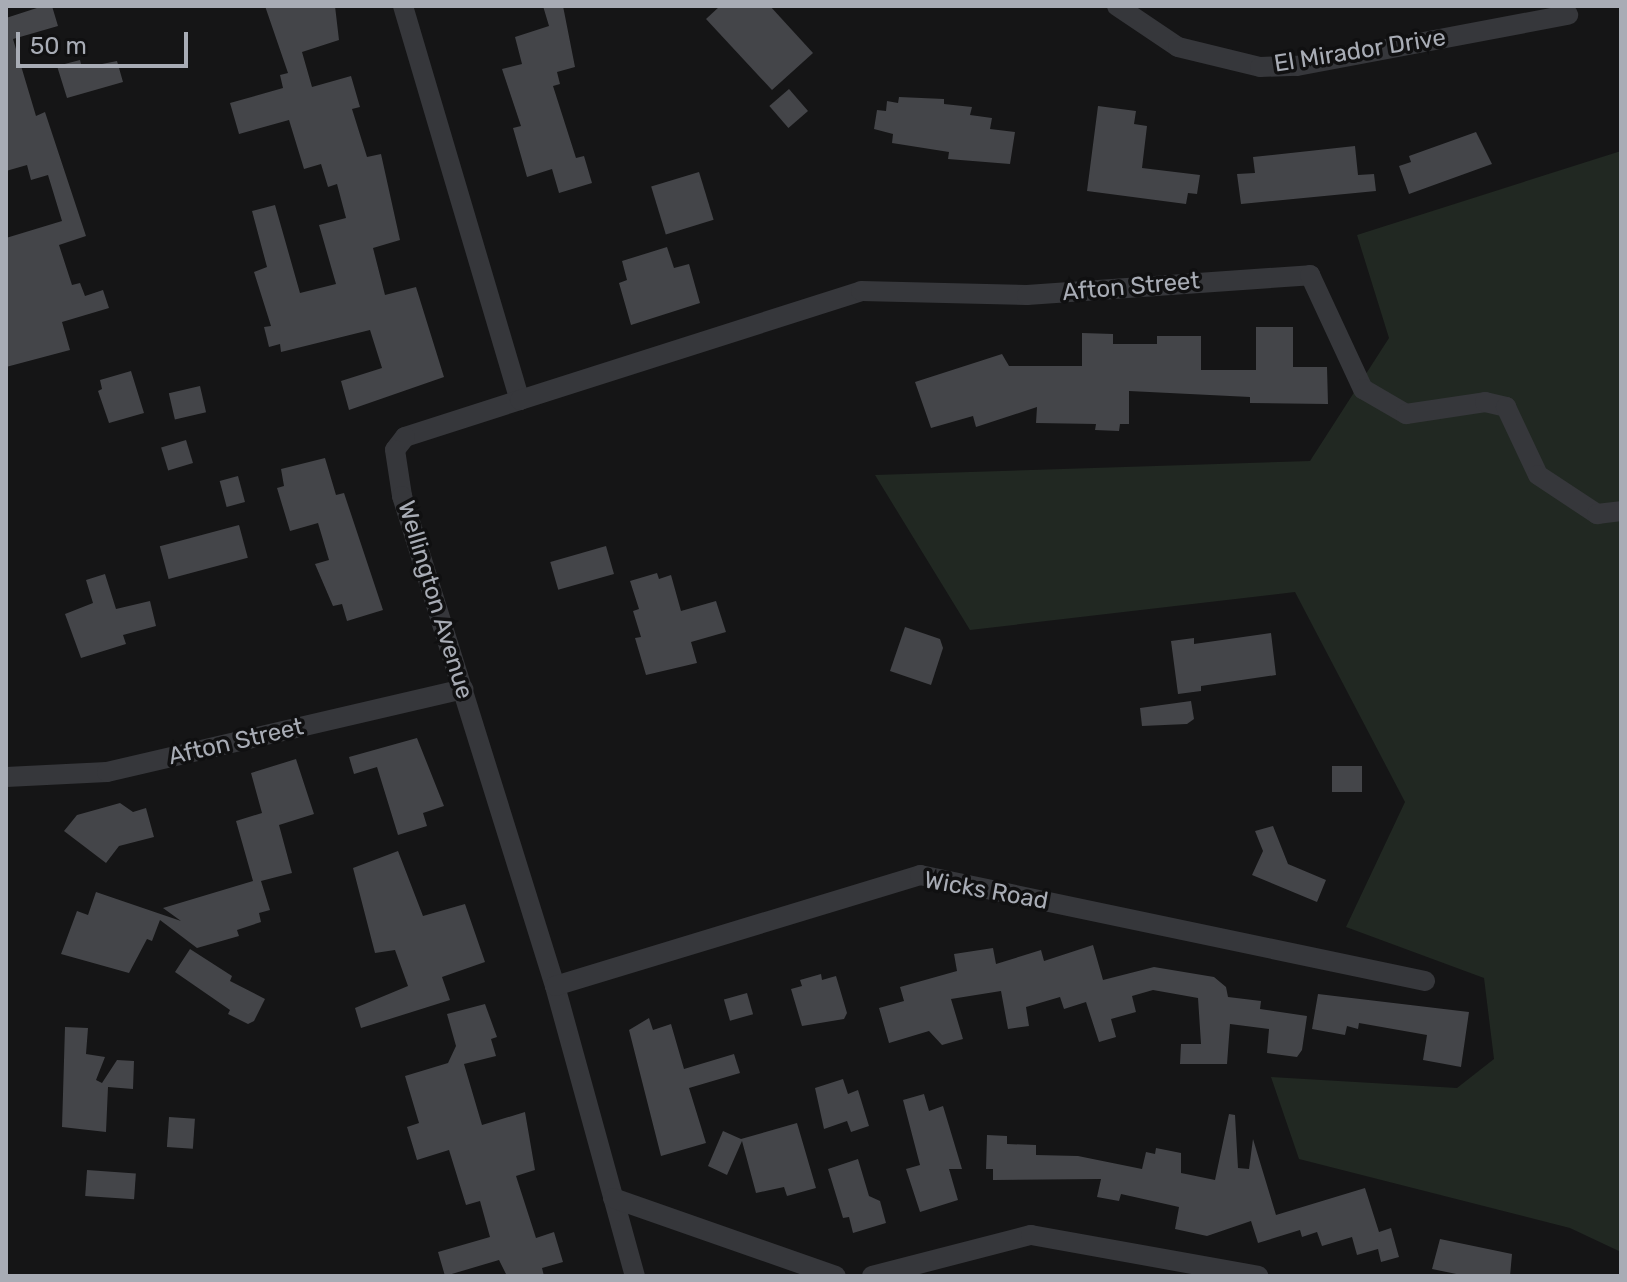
<!DOCTYPE html>
<html>
<head>
<meta charset="utf-8">
<style>
  body { margin:0 }
  #map { position:relative; width:1627px; height:1282px; overflow:hidden; background:#151516; font-family:Rubik,sans-serif }
  div>[style] { position:absolute }
  [style*='--x'] { left:calc(var(--x)*1px); top:calc(var(--y)*1px); width:calc(var(--w)*1px); rotate:calc(var(--a)*1deg) }
  .green>* { inset:0; background:#212822 }
  .building>* { inset:0; background:#444549; transform-origin:0 0 }
  .street>* { height:20px; margin:-10px; padding:0 10px; transform-origin:10px; border-radius:10px; background:#36373b }
  span { translate:-50% -50%; white-space:nowrap; text-align:center; line-height:1.15; -webkit-text-stroke:7px #101011; paint-order:stroke }
  .street-label { font-size:24px; color:#a8acb5 }
  .frame { position:absolute; inset:0; border:8px solid #a8acb5; pointer-events:none }
  .scale { position:absolute; left:16px; top:32px; width:172px; height:36px; box-sizing:border-box; border:4px solid #a8acb5; border-top:0; padding-left:10px; font-size:24px; line-height:28px; white-space:nowrap; color:#a8acb5; -webkit-text-stroke:6px #101011; paint-order:stroke }
</style>
</head>
<body>
<div id="map">
  <div class="green">
    <i style="clip-path:polygon(1621px 151px,1621px 1252px,1570px 1228px,1299px 1159px,1271px 1077px,1457px 1088px,1494px 1059px,1484px 978px,1346px 927px,1405px 802px,1295px 592px,970px 630px,875px 475px,1310px 461px,1389px 338px,1357px 235px)"></i>
  </div>
  <div class="building">
    <i style="clip-path:polygon(43px 6px,52px 6px,58px 26px,13px 39px,36px 116px,45px 112px,86px 236px,59px 245px,72px 285px,80px 283px,85px 296px,103px 290px,109px 308px,62px 322px,70px 350px,6px 367px,6px 238px,62px 221px,48px 175px,31px 180px,27px 165px,6px 171px,6px 18px)"></i>
    <i style="clip-path:polygon(265px 6px,335px 6px,339px 40px,302px 52px,312px 87px,351px 76px,360px 107px,352px 109px,367px 157px,381px 154px,400px 240px,373px 248px,385px 295px,416px 287px,444px 377px,349px 410px,341px 381px,382px 368px,370px 330px,281px 352px,280px 344px,269px 347px,264px 327px,271px 326px,254px 272px,267px 267px,252px 211px,275px 205px,300px 293px,336px 284px,319px 225px,346px 218px,337px 184px,328px 187px,321px 164px,304px 169px,289px 120px,239px 134px,230px 103px,283px 88px,280px 75px,288px 73px)"></i>
    <i style="clip-path:polygon(543px 6px,563px 6px,575px 67px,557px 72px,560px 84px,553px 86px,576px 158px,584px 156px,592px 183px,559px 193px,552px 169px,527px 177px,513px 128px,521px 126px,502px 69px,522px 64px,515px 37px,549px 26px)"></i>
    <i style="clip-path:polygon(720px 6px,770px 6px,813px 53px,772px 90px,706px 19px)"></i>
    <i style="clip-path:polygon(80px 60px,82px 68px,117px 61px,123px 82px,67px 98px,57px 66px)"></i>
    <i style="left:789px;top:89px;width:29px;height:26px;rotate:49deg"></i>
    <i style="clip-path:polygon(899px 97px,944px 99px,944px 104px,972px 107px,970px 115px,992px 118px,990px 129px,1015px 132px,1010px 164px,948px 159px,949px 152px,892px 143px,893px 134px,874px 129px,877px 110px,886px 111px,887px 101px,898px 103px)"></i>
    <i style="clip-path:polygon(1098px 106px,1136px 111px,1134px 124px,1147px 126px,1142px 168px,1200px 175px,1197px 194px,1188px 193px,1186px 204px,1087px 191px)"></i>
    <i style="clip-path:polygon(1476px 132px,1492px 164px,1409px 194px,1399px 166px,1411px 162px,1409px 156px)"></i>
    <i style="clip-path:polygon(1355px 146px,1358px 175px,1374px 174px,1376px 191px,1241px 204px,1237px 174px,1255px 173px,1253px 157px)"></i>
    <i style="left:699px;top:172px;width:50px;height:50px;rotate:73deg"></i>
    <i style="clip-path:polygon(667px 247px,674px 268px,689px 264px,700px 303px,631px 325px,619px 283px,627px 280px,622px 261px)"></i>
    <i style="clip-path:polygon(1256px 327px,1293px 327px,1293px 367px,1327px 367px,1328px 404px,1250px 403px,1250px 397px,1129px 391px,1129px 424px,1120px 424px,1119px 431px,1095px 430px,1096px 424px,1036px 423px,1037px 407px,976px 427px,973px 416px,931px 428px,915px 382px,1002px 354px,1009px 366px,1082px 366px,1082px 333px,1113px 334px,1113px 344px,1157px 344px,1157px 336px,1201px 336px,1201px 370px,1256px 370px)"></i>
    <i style="clip-path:polygon(131px 371px,144px 413px,109px 423px,98px 391px,102px 389px,100px 380px)"></i>
    <i style="left:200px;top:386px;width:27px;height:32px;rotate:77deg"></i>
    <i style="left:186px;top:440px;width:24px;height:26px;rotate:73deg"></i>
    <i style="clip-path:polygon(325px 458px,336px 495px,344px 493px,383px 610px,347px 621px,342px 604px,333px 606px,315px 564px,329px 560px,318px 523px,290px 531px,277px 488px,284px 486px,281px 469px)"></i>
    <i style="left:238px;top:476px;width:27px;height:19px;rotate:75deg"></i>
    <i style="left:239px;top:525px;width:34px;height:82px;rotate:75deg"></i>
    <i style="left:606px;top:546px;width:29px;height:58px;rotate:74deg"></i>
    <i style="clip-path:polygon(657px 573px,659px 579px,671px 575px,681px 611px,716px 601px,726px 632px,691px 642px,697px 663px,646px 675px,635px 638px,641px 637px,633px 611px,639px 609px,630px 581px)"></i>
    <i style="clip-path:polygon(105px 574px,116px 609px,150px 601px,156px 626px,123px 635px,126px 644px,81px 658px,65px 614px,93px 603px,86px 580px)"></i>
    <i style="clip-path:polygon(905px 627px,940px 639px,943px 648px,931px 685px,890px 671px)"></i>
    <i style="clip-path:polygon(1271px 633px,1276px 675px,1201px 686px,1201px 691px,1178px 694px,1171px 641px,1194px 638px,1194px 644px)"></i>
    <i style="clip-path:polygon(1191px 701px,1194px 719px,1187px 724px,1142px 726px,1140px 708px)"></i>
    <i style="clip-path:polygon(417px 738px,444px 806px,423px 813px,427px 826px,398px 835px,377px 767px,354px 774px,349px 757px)"></i>
    <i style="clip-path:polygon(296px 759px,314px 814px,279px 825px,292px 873px,261px 881px,270px 910px,259px 913px,261px 922px,237px 930px,239px 936px,197px 948px,160px 920px,152px 941px,147px 939px,129px 973px,61px 954px,77px 911px,88px 915px,96px 892px,181px 921px,163px 908px,253px 881px,236px 821px,262px 813px,251px 773px)"></i>
    <i style="left:1332px;top:766px;width:30px;height:26px"></i>
    <i style="clip-path:polygon(120px 803px,133px 812px,146px 808px,154px 837px,119px 846px,106px 863px,64px 831px,77px 815px)"></i>
    <i style="clip-path:polygon(1273px 826px,1288px 864px,1326px 880px,1317px 902px,1252px 875px,1263px 851px,1255px 831px)"></i>
    <i style="clip-path:polygon(398px 851px,423px 916px,465px 904px,485px 962px,442px 977px,450px 1000px,361px 1028px,355px 1008px,408px 986px,395px 950px,375px 953px,353px 868px)"></i>
    <i style="clip-path:polygon(1093px 945px,1103px 980px,1154px 967px,1214px 977px,1226px 987px,1228px 997px,1261px 1001px,1260px 1009px,1307px 1016px,1302px 1050px,1297px 1057px,1267px 1053px,1269px 1029px,1230px 1024px,1227px 1064px,1180px 1064px,1181px 1044px,1201px 1044px,1198px 998px,1153px 990px,1132px 996px,1136px 1012px,1111px 1019px,1116px 1037px,1099px 1042px,1086px 1002px,1064px 1009px,1060px 997px,1026px 1007px,1029px 1026px,1008px 1029px,1001px 991px,951px 999px,963px 1039px,942px 1045px,929px 1031px,889px 1043px,879px 1008px,904px 1001px,900px 987px,957px 971px,954px 954px,993px 948px,996px 964px,1041px 950px,1044px 961px)"></i>
    <i style="clip-path:polygon(190px 949px,232px 976px,230px 981px,265px 999px,254px 1021px,248px 1024px,228px 1014px,230px 1010px,175px 972px)"></i>
    <i style="clip-path:polygon(821px 974px,822px 980px,836px 976px,847px 1013px,844px 1019px,802px 1026px,791px 989px,802px 986px,800px 980px)"></i>
    <i style="left:747px;top:993px;width:22px;height:24px;rotate:74deg"></i>
    <i style="clip-path:polygon(1318px 994px,1469px 1012px,1461px 1067px,1423px 1060px,1427px 1035px,1359px 1023px,1358px 1029px,1347px 1026px,1345px 1035px,1312px 1029px)"></i>
    <i style="clip-path:polygon(485px 1004px,497px 1037px,491px 1039px,496px 1056px,464px 1064px,482px 1125px,525px 1112px,535px 1170px,516px 1176px,536px 1238px,554px 1232px,563px 1262px,542px 1268px,544px 1276px,507px 1276px,499px 1260px,445px 1276px,438px 1252px,490px 1237px,480px 1201px,466px 1205px,449px 1150px,417px 1160px,407px 1127px,419px 1123px,405px 1076px,448px 1063px,456px 1046px,447px 1014px)"></i>
    <i style="clip-path:polygon(649px 1018px,653px 1030px,671px 1024px,684px 1069px,734px 1054px,740px 1073px,689px 1088px,706px 1143px,661px 1156px,629px 1030px)"></i>
    <i style="clip-path:polygon(65px 1027px,88px 1028px,86px 1054px,105px 1057px,96px 1080px,102px 1083px,117px 1060px,134px 1061px,133px 1089px,108px 1087px,106px 1132px,62px 1127px)"></i>
    <i style="clip-path:polygon(843px 1079px,848px 1094px,858px 1090px,869px 1126px,851px 1132px,847px 1121px,824px 1129px,815px 1088px)"></i>
    <i style="clip-path:polygon(924px 1094px,929px 1111px,943px 1106px,962px 1169px,949px 1169px,958px 1200px,920px 1212px,906px 1169px,920px 1165px,903px 1100px)"></i>
    <i style="clip-path:polygon(1229px 1114px,1235px 1115px,1238px 1168px,1249px 1169px,1253px 1139px,1276px 1215px,1365px 1188px,1379px 1232px,1391px 1228px,1399px 1257px,1381px 1262px,1378px 1249px,1357px 1255px,1352px 1237px,1322px 1246px,1317px 1232px,1302px 1237px,1300px 1230px,1258px 1243px,1251px 1221px,1207px 1236px,1175px 1229px,1179px 1207px,1121px 1194px,1119px 1201px,1097px 1197px,1101px 1179px,993px 1180px,993px 1169px,986px 1169px,987px 1135px,1007px 1136px,1007px 1144px,1036px 1145px,1036px 1155px,1078px 1156px,1142px 1169px,1146px 1152px,1155px 1154px,1156px 1148px,1181px 1153px,1181px 1173px,1215px 1180px)"></i>
    <i style="left:169px;top:1117px;width:26px;height:30px;rotate:4deg"></i>
    <i style="clip-path:polygon(797px 1123px,816px 1188px,787px 1196px,784px 1187px,756px 1193px,742px 1141px,727px 1175px,708px 1166px,723px 1131px,741px 1139px)"></i>
    <i style="clip-path:polygon(858px 1159px,869px 1196px,880px 1201px,886px 1223px,853px 1233px,849px 1217px,843px 1218px,828px 1169px)"></i>
    <i style="left:87px;top:1170px;width:49px;height:26px;rotate:4deg"></i>
    <i style="clip-path:polygon(1440px 1239px,1512px 1254px,1510px 1276px,1466px 1276px,1432px 1269px)"></i>
  </div>
  <div class="street">
    <i style="--x:403;--y:6;--w:411;--a:73.5"></i>
    <i style="--x:520;--y:400;--w:121;--a:162.2"></i>
    <i style="--x:405;--y:437;--w:16;--a:128"></i>
    <i style="--x:395;--y:450;--w:47;--a:81.3"></i>
    <i style="--x:402;--y:496;--w:513;--a:72.66"></i>
    <i style="--x:555;--y:986;--w:301;--a:74.6"></i>
    <i style="--x:1117;--y:6;--w:73;--a:33.9"></i>
    <i style="--x:1178;--y:47;--w:84;--a:13.7"></i>
    <i style="--x:1260;--y:67;--w:37;--a:-2"></i>
    <i style="--x:1297;--y:66;--w:276;--a:-10.7"></i>
    <i style="--x:520;--y:400;--w:358;--a:-17.7"></i>
    <i style="--x:861;--y:291;--w:166;--a:1.4"></i>
    <i style="--x:1027;--y:295;--w:284;--a:-4"></i>
    <i style="--x:1310;--y:275;--w:126;--a:65.1"></i>
    <i style="--x:1363;--y:389;--w:50;--a:30.2"></i>
    <i style="--x:1406;--y:414;--w:80;--a:-8.6"></i>
    <i style="--x:1485;--y:402;--w:22;--a:13"></i>
    <i style="--x:1506;--y:407;--w:75;--a:64.8"></i>
    <i style="--x:1538;--y:475;--w:71;--a:33.5"></i>
    <i style="--x:1597;--y:514;--w:24;--a:-7"></i>
    <i style="--x:6;--y:777;--w:101;--a:-2.8"></i>
    <i style="--x:107;--y:772;--w:366;--a:-13.1"></i>
    <i style="--x:555;--y:986;--w:382;--a:-16.9"></i>
    <i style="--x:920;--y:875;--w:516;--a:11.85"></i>
    <i style="--x:613;--y:1198;--w:236;--a:19.3"></i>
    <i style="--x:872;--y:1276;--w:164;--a:-14.5"></i>
    <i style="--x:1031;--y:1235;--w:231;--a:10.2"></i>
  </div>
  <div class="street-label">
    <span style="left:1360px;top:51px;rotate:-9deg">El Mirador Drive</span>
    <span style="left:1131px;top:287px;rotate:-5deg">Afton Street</span>
    <span style="left:435px;top:600px;rotate:73deg">Wellington Avenue</span>
    <span style="left:236px;top:742px;rotate:-13deg">Afton Street</span>
    <span style="left:986px;top:891px;rotate:10deg">Wicks Road</span>
  </div>
  <div class="frame"></div>
  <div class="scale">50 m</div>
</div>
</body>
</html>
